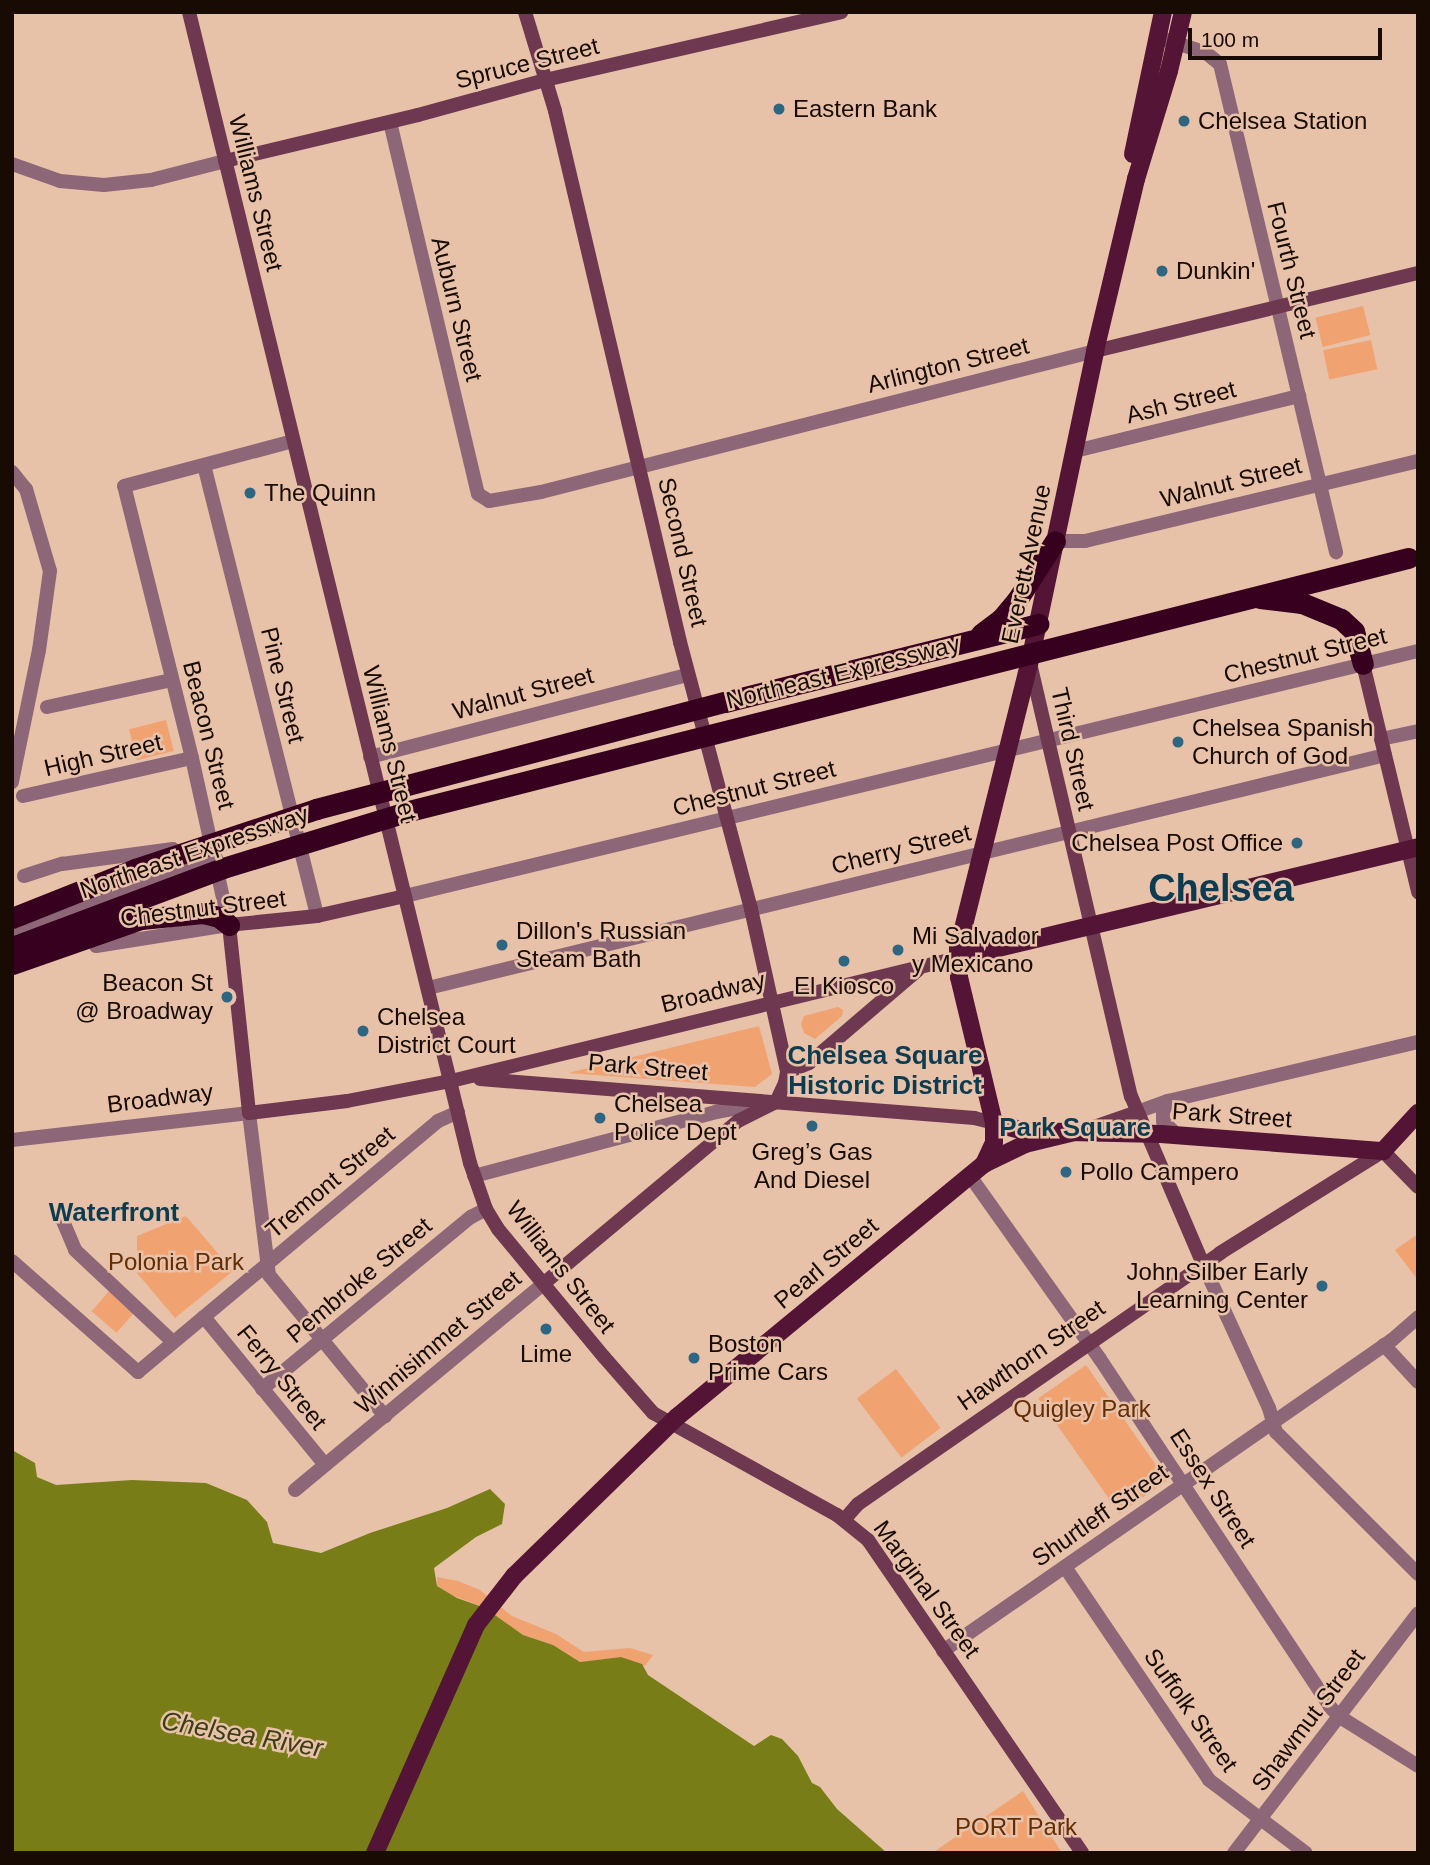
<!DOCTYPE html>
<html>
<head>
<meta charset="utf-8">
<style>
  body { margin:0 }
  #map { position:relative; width:1430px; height:1865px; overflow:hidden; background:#e8c1a9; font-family:Arial,sans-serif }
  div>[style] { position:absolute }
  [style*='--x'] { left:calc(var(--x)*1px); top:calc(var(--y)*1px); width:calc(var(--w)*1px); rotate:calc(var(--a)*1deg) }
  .green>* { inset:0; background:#f0a271; transform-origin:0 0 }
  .water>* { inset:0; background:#787d18 }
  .street>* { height:14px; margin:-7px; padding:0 7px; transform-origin:7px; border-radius:7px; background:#8d6777 }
  .secondary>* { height:14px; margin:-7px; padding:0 7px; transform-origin:7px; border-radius:7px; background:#6d3850 }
  .primary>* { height:18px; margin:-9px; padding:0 9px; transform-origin:9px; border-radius:9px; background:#531435 }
  .highway>* { height:21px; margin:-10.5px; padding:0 10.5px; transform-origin:10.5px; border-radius:10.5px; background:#36001e }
  .highway-bridge>* { height:21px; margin:-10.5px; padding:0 10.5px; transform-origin:10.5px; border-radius:10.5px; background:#36001e }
  .dots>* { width:19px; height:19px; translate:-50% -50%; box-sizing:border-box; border:4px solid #e8c1a9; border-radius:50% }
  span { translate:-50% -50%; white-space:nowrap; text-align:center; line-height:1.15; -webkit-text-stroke:5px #e8c1a9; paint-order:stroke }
  .street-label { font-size:24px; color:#170b04 }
  .poi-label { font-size:24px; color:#170b04 }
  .left { translate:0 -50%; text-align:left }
  .right { translate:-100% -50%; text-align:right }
  .park-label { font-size:24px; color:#612e05 }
  .neighbourhood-label { font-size:26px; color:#0d3b50; font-weight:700 }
  .water-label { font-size:26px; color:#3a3d15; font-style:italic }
  .town-label { font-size:38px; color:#0d3b50; font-weight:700 }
  .frame { position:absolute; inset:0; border:14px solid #170b04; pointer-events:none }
  .scale { position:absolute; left:1188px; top:28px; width:194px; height:32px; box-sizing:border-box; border:4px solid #170b04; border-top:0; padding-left:9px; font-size:21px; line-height:24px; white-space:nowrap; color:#170b04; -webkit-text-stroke:5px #e8c1a9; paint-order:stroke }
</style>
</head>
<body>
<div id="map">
  <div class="green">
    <i style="left:1363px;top:306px;width:30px;height:49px;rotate:76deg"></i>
    <i style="left:1371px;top:340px;width:30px;height:49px;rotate:78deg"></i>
    <i style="left:166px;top:720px;width:32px;height:38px;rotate:76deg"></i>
    <i style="clip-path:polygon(838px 1007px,843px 1010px,842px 1016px,815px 1039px,804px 1033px,801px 1024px,804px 1016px)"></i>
    <i style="clip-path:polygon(759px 1026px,772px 1074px,755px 1087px,568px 1073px)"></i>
    <i style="clip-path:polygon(186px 1216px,233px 1271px,175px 1318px,137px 1273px,137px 1236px)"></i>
    <i style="clip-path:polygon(1418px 1234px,1418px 1280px,1395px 1250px)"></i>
    <i style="left:110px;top:1290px;width:33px;height:28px;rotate:41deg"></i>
    <i style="left:1086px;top:1365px;width:141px;height:58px;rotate:55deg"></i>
    <i style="left:896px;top:1369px;width:74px;height:49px;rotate:53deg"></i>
    <i style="clip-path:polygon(437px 1577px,458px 1581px,480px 1590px,512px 1616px,556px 1634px,584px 1652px,630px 1648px,653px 1655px,645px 1666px,621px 1657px,580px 1662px,553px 1645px,523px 1635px,485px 1608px,449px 1594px,437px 1586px)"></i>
    <i style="clip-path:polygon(1023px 1791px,1062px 1853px,937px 1853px,935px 1851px)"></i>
  </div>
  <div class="water">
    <i style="clip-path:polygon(12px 1450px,35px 1463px,37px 1477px,56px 1485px,132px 1480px,206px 1483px,247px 1500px,267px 1522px,273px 1543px,321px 1553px,370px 1533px,447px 1508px,490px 1489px,505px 1504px,502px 1524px,476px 1537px,434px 1568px,437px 1586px,457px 1598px,485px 1608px,523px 1635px,553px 1645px,580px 1662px,621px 1657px,642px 1664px,648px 1675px,754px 1746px,771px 1735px,782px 1739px,798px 1756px,812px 1783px,820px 1787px,837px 1809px,887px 1853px,12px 1853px)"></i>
  </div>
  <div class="street">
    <i style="--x:1167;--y:40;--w:40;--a:18"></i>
    <i style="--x:1205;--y:52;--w:19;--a:39"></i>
    <i style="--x:1220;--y:64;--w:502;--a:76.63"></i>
    <i style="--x:390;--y:122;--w:382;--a:76.7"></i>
    <i style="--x:478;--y:494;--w:13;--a:32"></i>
    <i style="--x:489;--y:501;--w:53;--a:-9.8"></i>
    <i style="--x:541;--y:492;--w:572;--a:-14.28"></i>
    <i style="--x:12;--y:164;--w:51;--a:19.5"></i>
    <i style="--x:60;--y:181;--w:44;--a:5.2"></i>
    <i style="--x:104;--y:185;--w:47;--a:-6.1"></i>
    <i style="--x:151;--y:180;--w:76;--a:-14.4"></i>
    <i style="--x:1075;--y:451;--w:231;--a:-13.8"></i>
    <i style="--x:204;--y:465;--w:465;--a:75.9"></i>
    <i style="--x:12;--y:472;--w:22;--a:51"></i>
    <i style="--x:26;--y:489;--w:85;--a:73.7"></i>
    <i style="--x:50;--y:571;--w:80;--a:97.9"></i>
    <i style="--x:39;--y:650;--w:135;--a:101.6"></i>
    <i style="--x:1055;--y:541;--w:30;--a:0"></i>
    <i style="--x:1085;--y:541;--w:342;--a:-13.5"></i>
    <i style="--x:47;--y:707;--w:128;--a:-12.2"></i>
    <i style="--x:1381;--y:739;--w:38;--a:-12"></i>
    <i style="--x:370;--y:757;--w:328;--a:-14.5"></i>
    <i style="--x:23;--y:796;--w:173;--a:-12.7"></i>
    <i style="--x:24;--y:876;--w:40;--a:-18"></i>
    <i style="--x:62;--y:864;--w:112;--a:-7.7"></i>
    <i style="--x:405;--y:896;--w:1042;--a:-13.6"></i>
    <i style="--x:12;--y:932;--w:217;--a:-19.7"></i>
    <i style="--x:96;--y:946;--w:135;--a:-9"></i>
    <i style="--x:229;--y:925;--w:171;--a:-102.5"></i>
    <i style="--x:192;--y:758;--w:280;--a:-104"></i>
    <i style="--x:124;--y:486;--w:175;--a:-14.9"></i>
    <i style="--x:428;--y:988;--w:985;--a:-13.68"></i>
    <i style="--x:1168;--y:1101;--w:12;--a:114"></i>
    <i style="--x:1163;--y:1112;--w:9;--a:90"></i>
    <i style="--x:1163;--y:1121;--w:20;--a:45"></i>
    <i style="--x:1137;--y:1112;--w:33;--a:-20"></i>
    <i style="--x:1168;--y:1101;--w:257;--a:-13.3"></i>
    <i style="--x:12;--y:1140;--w:239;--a:-6.5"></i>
    <i style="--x:249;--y:1113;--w:163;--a:83"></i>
    <i style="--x:269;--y:1275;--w:183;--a:50.6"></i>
    <i style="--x:474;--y:1176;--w:250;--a:-14.8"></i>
    <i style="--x:716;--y:1112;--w:46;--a:-10.1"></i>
    <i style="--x:970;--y:1176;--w:224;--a:54.6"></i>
    <i style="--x:1100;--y:1359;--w:417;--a:56.5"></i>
    <i style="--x:1330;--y:1707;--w:14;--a:45"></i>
    <i style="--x:1340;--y:1717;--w:92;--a:32.1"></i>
    <i style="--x:60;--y:1214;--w:39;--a:67"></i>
    <i style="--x:75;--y:1250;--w:134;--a:43.2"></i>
    <i style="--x:12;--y:1261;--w:168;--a:41.4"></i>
    <i style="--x:138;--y:1372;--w:391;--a:-39.9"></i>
    <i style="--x:438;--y:1121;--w:22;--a:-24"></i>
    <i style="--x:1203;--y:1264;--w:158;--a:65.4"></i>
    <i style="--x:1269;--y:1408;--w:25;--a:74"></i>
    <i style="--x:1276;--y:1432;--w:201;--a:45"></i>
    <i style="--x:204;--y:1317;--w:191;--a:50.7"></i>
    <i style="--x:1384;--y:1345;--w:50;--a:47.4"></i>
    <i style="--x:262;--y:1389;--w:271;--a:-39.5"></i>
    <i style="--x:471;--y:1217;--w:17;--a:-28"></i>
    <i style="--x:295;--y:1490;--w:324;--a:-39.7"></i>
    <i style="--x:1065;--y:1567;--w:257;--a:55.9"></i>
    <i style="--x:1209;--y:1780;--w:121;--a:37"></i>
    <i style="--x:943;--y:1651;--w:546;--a:-34.71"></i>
    <i style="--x:1392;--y:1340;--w:35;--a:-41"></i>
    <i style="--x:1234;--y:1853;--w:302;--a:-52.5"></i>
  </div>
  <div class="secondary">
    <i style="--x:189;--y:12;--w:1185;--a:76.28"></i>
    <i style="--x:470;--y:1163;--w:49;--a:70.8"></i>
    <i style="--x:486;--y:1209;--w:23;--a:59"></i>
    <i style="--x:498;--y:1229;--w:166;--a:50.4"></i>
    <i style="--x:604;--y:1357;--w:74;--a:48.8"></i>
    <i style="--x:653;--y:1413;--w:210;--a:29"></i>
    <i style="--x:837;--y:1515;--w:40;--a:39"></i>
    <i style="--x:868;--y:1540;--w:379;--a:55.6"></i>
    <i style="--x:525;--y:12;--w:103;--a:73.1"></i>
    <i style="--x:555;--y:111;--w:546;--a:76.75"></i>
    <i style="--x:680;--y:642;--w:276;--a:75.1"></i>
    <i style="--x:751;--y:909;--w:167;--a:77.5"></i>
    <i style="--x:787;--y:1072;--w:11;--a:100"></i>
    <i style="--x:785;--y:1083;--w:21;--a:115"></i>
    <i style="--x:776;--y:1102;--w:42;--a:153.4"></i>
    <i style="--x:738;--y:1121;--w:253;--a:140.1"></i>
    <i style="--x:225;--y:161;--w:198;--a:-13.4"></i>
    <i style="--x:418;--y:115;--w:132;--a:-15.4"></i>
    <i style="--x:545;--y:80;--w:304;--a:-12.9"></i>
    <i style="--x:1095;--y:351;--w:332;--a:-13.6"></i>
    <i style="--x:1030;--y:663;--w:445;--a:76.9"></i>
    <i style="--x:1131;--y:1096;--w:183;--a:66.8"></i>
    <i style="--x:1363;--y:664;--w:235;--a:76.4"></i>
    <i style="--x:405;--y:896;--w:90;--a:167.2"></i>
    <i style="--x:317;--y:916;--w:88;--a:174.2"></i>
    <i style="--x:229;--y:925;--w:189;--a:83.9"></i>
    <i style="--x:249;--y:1113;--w:99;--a:-7"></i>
    <i style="--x:347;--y:1101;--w:106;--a:-10.9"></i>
    <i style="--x:451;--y:1081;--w:521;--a:-13.66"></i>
    <i style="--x:787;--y:1072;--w:24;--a:-22"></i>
    <i style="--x:809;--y:1063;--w:143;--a:-40.5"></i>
    <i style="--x:480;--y:1079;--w:496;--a:4.5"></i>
    <i style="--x:974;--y:1118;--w:21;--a:14"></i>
    <i style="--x:1085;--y:1130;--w:55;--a:-19.1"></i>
    <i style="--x:844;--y:1520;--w:21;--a:-49"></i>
    <i style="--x:858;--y:1504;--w:441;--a:-34.7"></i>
    <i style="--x:1220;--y:1253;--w:192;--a:-32"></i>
    <i style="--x:1383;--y:1151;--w:50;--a:45.8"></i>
  </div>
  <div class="primary">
    <i style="--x:1133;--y:154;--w:145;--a:-78.1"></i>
    <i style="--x:957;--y:958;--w:474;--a:-13.5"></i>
    <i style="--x:994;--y:1123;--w:30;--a:15"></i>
    <i style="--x:1023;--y:1131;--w:138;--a:1.2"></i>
    <i style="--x:1161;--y:1134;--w:223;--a:4.4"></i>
    <i style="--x:1383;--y:1151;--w:52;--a:-47.4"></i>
    <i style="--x:984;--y:1164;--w:23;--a:-65"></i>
    <i style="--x:994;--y:1143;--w:20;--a:-90"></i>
    <i style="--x:994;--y:1123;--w:150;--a:-103.5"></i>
    <i style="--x:959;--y:977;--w:28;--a:-92"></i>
    <i style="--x:958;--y:949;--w:302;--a:-76"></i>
    <i style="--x:1031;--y:656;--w:312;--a:-78.1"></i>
    <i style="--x:1095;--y:351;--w:177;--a:-76.6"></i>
    <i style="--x:1136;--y:179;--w:113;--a:-73"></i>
    <i style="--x:1169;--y:71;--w:61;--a:-76.7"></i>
    <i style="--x:375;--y:1853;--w:249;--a:-66.1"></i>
    <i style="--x:476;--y:1625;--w:62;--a:-52.2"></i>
    <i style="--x:514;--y:1576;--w:228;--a:-44.3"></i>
    <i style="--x:677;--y:1417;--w:398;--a:-39.5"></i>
    <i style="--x:984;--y:1164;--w:46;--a:-26"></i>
    <i style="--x:1025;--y:1144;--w:51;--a:-13.5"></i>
  </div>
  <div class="highway">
    <i style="--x:1260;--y:598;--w:42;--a:6.8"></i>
    <i style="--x:1302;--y:603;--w:42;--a:22.3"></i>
    <i style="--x:1341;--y:619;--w:18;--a:43"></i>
    <i style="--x:1354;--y:631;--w:34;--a:75"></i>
    <i style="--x:981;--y:634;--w:25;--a:-37"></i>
    <i style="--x:1001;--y:619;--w:25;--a:-50"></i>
    <i style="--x:1017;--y:600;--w:70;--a:-57.2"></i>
    <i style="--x:725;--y:702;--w:323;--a:-14"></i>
    <i style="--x:12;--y:964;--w:137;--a:-19.2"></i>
    <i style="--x:141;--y:919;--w:62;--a:-5.5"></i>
    <i style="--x:203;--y:913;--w:16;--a:14"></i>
    <i style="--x:219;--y:917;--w:13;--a:39"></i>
  </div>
  <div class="highway-bridge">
    <i style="--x:12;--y:918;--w:132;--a:-21.7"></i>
    <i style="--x:135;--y:869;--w:191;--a:-18.3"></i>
    <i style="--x:316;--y:809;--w:423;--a:-14.7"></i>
    <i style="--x:12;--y:947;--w:225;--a:-20.5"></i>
    <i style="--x:223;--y:868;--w:195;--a:-17"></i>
    <i style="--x:409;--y:811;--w:1031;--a:-14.21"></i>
  </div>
  <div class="dots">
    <i style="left:779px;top:109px;background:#2e6580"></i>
    <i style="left:1184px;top:121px;background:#2e6580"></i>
    <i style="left:1162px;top:271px;background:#2e6580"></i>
    <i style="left:250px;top:493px;background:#2e6580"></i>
    <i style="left:1178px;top:742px;background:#2e6580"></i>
    <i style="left:1297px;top:843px;background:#2e6580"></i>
    <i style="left:502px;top:945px;background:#2e6580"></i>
    <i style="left:898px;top:950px;background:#2e6580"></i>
    <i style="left:844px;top:961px;background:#2e6580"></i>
    <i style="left:227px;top:997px;background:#2e6580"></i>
    <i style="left:363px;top:1031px;background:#2e6580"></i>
    <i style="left:600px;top:1118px;background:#2e6580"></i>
    <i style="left:812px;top:1126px;background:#2e6580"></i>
    <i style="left:1066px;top:1172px;background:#2e6580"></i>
    <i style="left:1322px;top:1286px;background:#2e6580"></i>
    <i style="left:546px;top:1329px;background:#2e6580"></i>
    <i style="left:694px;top:1358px;background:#2e6580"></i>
  </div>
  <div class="street-label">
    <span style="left:527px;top:63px;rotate:-14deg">Spruce Street</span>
    <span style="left:256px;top:193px;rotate:76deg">Williams Street</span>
    <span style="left:1292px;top:270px;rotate:76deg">Fourth Street</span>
    <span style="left:457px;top:309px;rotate:76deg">Auburn Street</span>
    <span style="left:948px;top:365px;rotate:-14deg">Arlington Street</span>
    <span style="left:1181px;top:402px;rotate:-14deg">Ash Street</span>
    <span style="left:1231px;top:482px;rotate:-14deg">Walnut Street</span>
    <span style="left:683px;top:552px;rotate:77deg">Second Street</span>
    <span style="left:1026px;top:564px;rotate:-78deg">Everett Avenue</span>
    <span style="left:1305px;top:655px;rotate:-14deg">Chestnut Street</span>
    <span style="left:843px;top:672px;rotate:-14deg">Northeast Expressway</span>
    <span style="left:283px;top:685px;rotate:76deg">Pine Street</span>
    <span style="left:523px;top:693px;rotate:-15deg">Walnut Street</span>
    <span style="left:209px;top:735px;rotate:76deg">Beacon Street</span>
    <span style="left:390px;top:744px;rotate:76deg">Williams Street</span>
    <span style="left:1073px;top:749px;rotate:77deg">Third Street</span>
    <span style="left:103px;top:755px;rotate:-13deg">High Street</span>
    <span style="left:754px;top:788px;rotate:-14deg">Chestnut Street</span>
    <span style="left:901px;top:849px;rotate:-14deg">Cherry Street</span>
    <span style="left:194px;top:852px;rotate:-19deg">Northeast Expressway</span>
    <span style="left:203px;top:908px;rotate:-7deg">Chestnut Street</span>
    <span style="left:713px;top:992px;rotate:-14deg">Broadway</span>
    <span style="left:648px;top:1067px;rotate:5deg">Park Street</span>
    <span style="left:160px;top:1098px;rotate:-7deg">Broadway</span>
    <span style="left:1232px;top:1115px;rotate:4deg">Park Street</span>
    <span style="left:330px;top:1182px;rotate:-40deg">Tremont Street</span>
    <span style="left:826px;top:1263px;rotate:-40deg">Pearl Street</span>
    <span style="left:561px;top:1267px;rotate:52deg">Williams Street</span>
    <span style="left:359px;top:1280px;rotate:-40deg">Pembroke Street</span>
    <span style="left:438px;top:1342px;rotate:-40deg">Winnisimmet Street</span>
    <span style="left:1031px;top:1355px;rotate:-35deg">Hawthorn Street</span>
    <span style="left:282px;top:1377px;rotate:51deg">Ferry Street</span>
    <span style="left:1213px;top:1488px;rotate:57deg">Essex Street</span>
    <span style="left:1100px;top:1515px;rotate:-35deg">Shurtleff Street</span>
    <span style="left:927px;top:1589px;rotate:54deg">Marginal Street</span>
    <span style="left:1191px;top:1710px;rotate:55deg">Suffolk Street</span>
    <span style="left:1308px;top:1720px;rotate:-53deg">Shawmut Street</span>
  </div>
  <div class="poi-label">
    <span class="left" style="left:793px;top:109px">Eastern Bank</span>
    <span class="left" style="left:1198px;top:121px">Chelsea Station</span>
    <span class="left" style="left:1176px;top:271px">Dunkin'</span>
    <span class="left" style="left:264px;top:493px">The Quinn</span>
    <span class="left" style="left:1192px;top:742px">Chelsea Spanish<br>Church of God</span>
    <span class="right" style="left:1283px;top:843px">Chelsea Post Office</span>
    <span class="left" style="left:516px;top:945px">Dillon's Russian<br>Steam Bath</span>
    <span class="left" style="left:912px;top:950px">Mi Salvador<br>y Mexicano</span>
    <span class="right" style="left:213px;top:997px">Beacon St<br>@ Broadway</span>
    <span style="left:844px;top:986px">El Kiosco</span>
    <span class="left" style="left:377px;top:1031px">Chelsea<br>District Court</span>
    <span class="left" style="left:614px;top:1118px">Chelsea<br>Police Dept</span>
    <span style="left:812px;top:1166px">Greg’s Gas<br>And Diesel</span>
    <span class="left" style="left:1080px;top:1172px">Pollo Campero</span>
    <span class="right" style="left:1308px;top:1286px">John Silber Early<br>Learning Center</span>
    <span class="left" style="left:708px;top:1358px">Boston<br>Prime Cars</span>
    <span style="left:546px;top:1354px">Lime</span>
  </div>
  <div class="park-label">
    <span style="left:176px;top:1262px">Polonia Park</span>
    <span style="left:1082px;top:1409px">Quigley Park</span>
    <span style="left:1016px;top:1827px">PORT Park</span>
  </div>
  <div class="neighbourhood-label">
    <span style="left:885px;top:1071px">Chelsea Square<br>Historic District</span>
    <span style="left:1075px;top:1128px">Park Square</span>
    <span style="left:114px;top:1213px">Waterfront</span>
  </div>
  <div class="water-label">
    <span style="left:242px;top:1735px;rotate:10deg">Chelsea River</span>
  </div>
  <div class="town-label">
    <span style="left:1221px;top:889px">Chelsea</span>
  </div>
  <div class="frame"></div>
  <div class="scale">100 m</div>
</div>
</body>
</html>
